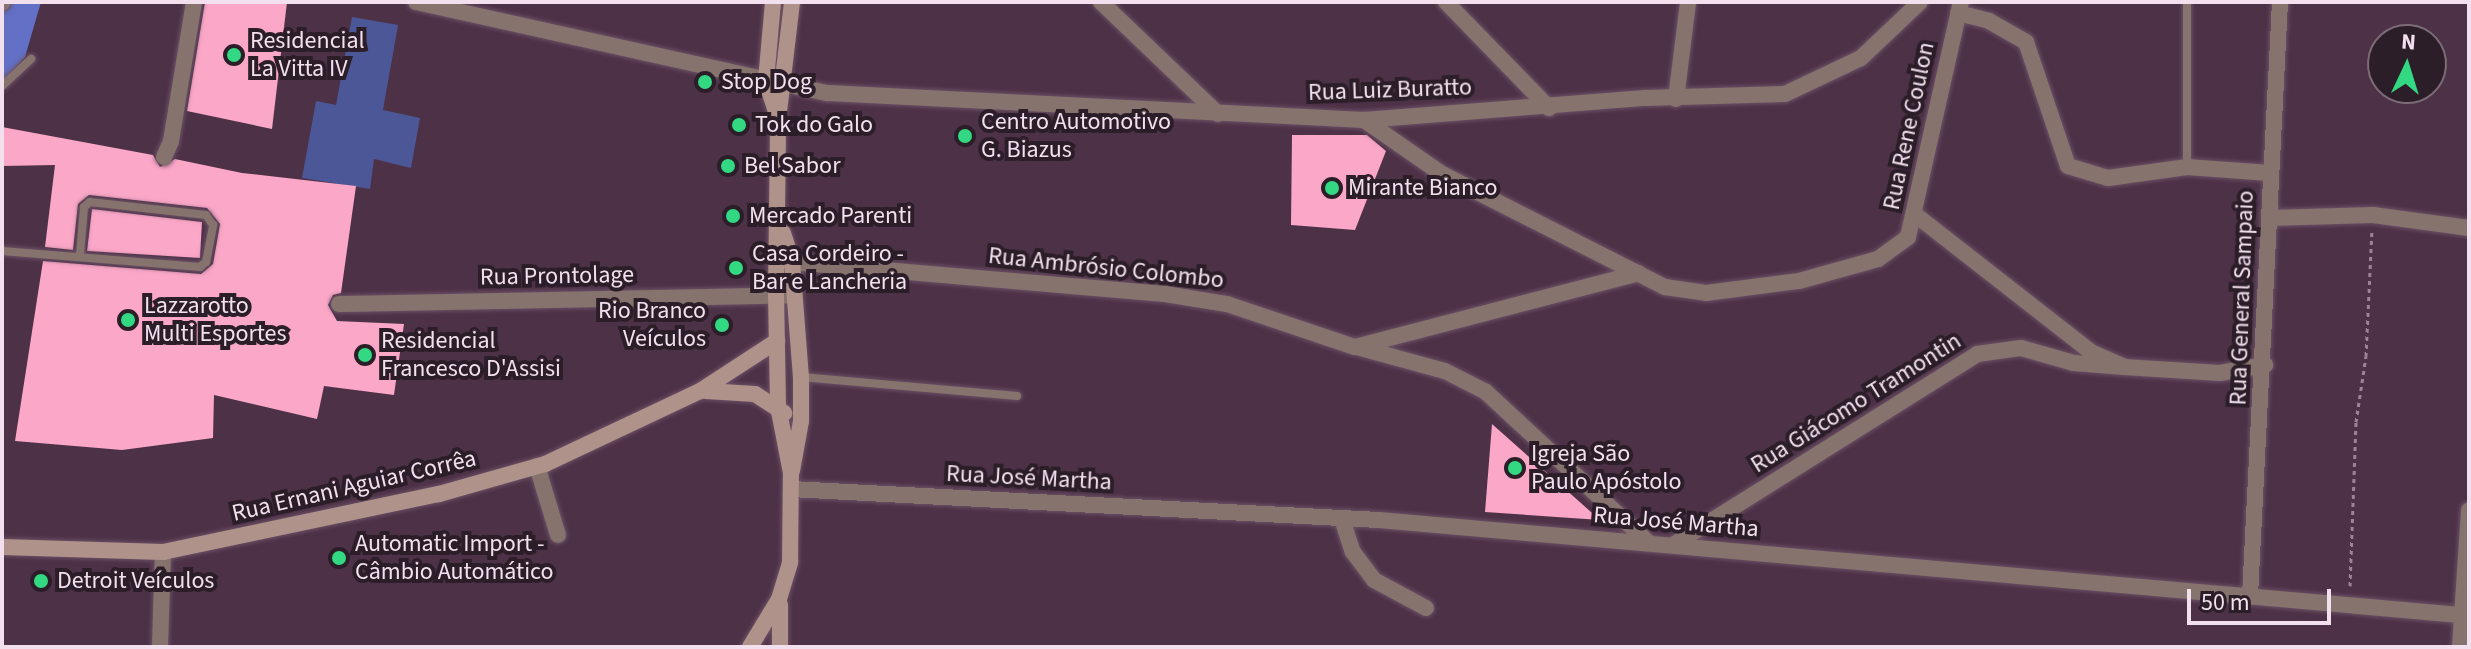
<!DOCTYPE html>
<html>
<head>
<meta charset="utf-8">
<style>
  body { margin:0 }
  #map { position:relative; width:2471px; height:649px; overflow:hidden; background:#4d3147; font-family:"Source Sans 3",sans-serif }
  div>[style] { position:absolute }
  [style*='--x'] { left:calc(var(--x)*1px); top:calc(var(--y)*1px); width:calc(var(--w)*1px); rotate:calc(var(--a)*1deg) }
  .green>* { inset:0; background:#4c5797 }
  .forest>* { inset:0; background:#6270c5 }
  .building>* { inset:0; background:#fba7c8 }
  .path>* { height:3px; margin-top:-1.5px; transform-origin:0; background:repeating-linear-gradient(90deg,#9c8496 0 4px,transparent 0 8px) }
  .roads { filter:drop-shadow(0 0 2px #6b5065) drop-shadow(0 0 2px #6b5065) }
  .lane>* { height:8px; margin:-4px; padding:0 4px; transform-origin:4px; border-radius:4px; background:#86736e }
  .street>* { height:16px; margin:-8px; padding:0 8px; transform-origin:8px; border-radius:8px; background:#86736e }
  .secondary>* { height:16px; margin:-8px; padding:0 8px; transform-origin:8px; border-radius:8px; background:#af928a }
  .dots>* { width:22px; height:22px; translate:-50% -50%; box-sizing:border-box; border:4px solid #2b1e28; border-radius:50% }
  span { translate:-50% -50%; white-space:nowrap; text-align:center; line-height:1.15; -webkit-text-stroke:8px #2b1e28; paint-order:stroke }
  .poi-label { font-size:24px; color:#f3e0ee }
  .left { translate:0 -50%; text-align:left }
  .right { translate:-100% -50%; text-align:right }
  .street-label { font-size:24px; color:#f3e0ee }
  .frame { position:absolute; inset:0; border:4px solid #f3e0ee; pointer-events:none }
  .north { position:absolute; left:2367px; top:24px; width:80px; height:80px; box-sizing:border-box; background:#2b1e28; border:2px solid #7b6c77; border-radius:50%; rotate:4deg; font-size:22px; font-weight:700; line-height:32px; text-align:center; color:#f3e0ee }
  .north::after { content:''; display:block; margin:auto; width:28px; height:36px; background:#33d882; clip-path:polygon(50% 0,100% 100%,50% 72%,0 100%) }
  .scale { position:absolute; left:2187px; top:589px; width:144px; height:36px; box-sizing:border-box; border:4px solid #f3e0ee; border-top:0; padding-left:10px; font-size:24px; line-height:28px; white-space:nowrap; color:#f3e0ee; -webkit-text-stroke:6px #2b1e28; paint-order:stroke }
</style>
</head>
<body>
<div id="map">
  <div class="green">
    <i style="clip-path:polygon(352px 17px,398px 25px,383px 110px,420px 118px,411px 168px,374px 159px,370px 189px,302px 178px,316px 101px,336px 105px)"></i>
  </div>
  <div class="forest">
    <i style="clip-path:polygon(2px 2px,41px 2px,25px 57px,2px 82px)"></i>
  </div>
  <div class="building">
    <i style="clip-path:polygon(205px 2px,287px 2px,272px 129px,187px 111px)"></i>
    <i style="clip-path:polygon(2px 127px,153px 155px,160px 167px,175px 159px,242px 173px,356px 186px,341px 293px,333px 295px,328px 305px,337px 321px,404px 324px,394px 395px,324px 386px,317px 419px,214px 395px,213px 438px,122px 450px,15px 441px,43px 261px,201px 274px,213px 264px,220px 224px,207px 208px,89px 195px,78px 204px,73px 250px,45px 247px,55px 165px,2px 166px)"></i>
    <i style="clip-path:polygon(1292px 135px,1367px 135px,1386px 151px,1355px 230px,1291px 225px)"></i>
    <i style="clip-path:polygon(92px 209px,202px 222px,200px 258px,87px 251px)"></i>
    <i style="clip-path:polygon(1492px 424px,1600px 520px,1485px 512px)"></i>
  </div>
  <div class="path">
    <i style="--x:2350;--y:586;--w:164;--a:-87.9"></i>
    <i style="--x:2356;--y:422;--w:67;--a:-81.4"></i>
    <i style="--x:2366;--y:356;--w:125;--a:-87.3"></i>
  </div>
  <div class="roads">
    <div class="lane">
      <i style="--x:2;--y:86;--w:40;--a:-43"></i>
      <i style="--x:2187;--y:167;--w:165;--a:-90"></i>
      <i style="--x:2;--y:251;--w:199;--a:4.6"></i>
      <i style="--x:200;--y:267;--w:8;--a:-40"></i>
      <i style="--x:206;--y:262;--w:38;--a:-79"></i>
      <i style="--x:213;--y:225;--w:12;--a:-125"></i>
      <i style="--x:206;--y:215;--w:117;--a:-173.6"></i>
      <i style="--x:90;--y:202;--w:8;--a:140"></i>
      <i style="--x:84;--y:207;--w:48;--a:94.8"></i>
      <i style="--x:801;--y:377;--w:217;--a:5"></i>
    </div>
    <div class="street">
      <i style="--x:416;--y:2;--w:422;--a:12.5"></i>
      <i style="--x:828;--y:93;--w:537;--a:2.88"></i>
      <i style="--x:1364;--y:120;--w:282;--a:-4.5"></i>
      <i style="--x:1645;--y:98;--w:140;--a:-1.6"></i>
      <i style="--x:1785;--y:94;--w:84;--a:-25.3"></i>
      <i style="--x:1861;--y:58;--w:81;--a:-43.5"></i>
      <i style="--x:1101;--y:2;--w:162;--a:43.7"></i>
      <i style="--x:1446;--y:2;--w:148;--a:45.8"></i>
      <i style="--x:2;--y:3;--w:1;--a:-45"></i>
      <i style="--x:1958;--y:13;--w:32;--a:14"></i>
      <i style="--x:1989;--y:21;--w:43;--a:29.6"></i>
      <i style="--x:2026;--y:42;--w:131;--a:71.3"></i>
      <i style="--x:2068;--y:166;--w:42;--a:16.7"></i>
      <i style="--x:2108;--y:178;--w:80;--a:-7.9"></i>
      <i style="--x:2187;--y:167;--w:83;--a:4.1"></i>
      <i style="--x:1676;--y:99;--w:98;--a:-82.9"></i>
      <i style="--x:1364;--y:120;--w:95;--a:34.7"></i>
      <i style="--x:1442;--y:174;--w:250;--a:26.9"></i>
      <i style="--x:1665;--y:287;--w:41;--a:8.3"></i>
      <i style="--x:1706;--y:293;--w:94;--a:-7.4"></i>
      <i style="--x:1799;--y:281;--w:82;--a:-15.6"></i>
      <i style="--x:1878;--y:259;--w:37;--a:-36"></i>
      <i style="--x:1908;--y:237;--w:241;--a:-77.3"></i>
      <i style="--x:164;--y:157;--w:17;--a:-66"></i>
      <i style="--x:171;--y:141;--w:141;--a:-80.6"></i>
      <i style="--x:1917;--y:216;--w:221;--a:38"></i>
      <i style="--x:2091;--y:352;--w:36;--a:24"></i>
      <i style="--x:2124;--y:367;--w:96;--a:3.6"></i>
      <i style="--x:2220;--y:373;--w:46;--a:-10.1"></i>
      <i style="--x:2269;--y:218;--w:104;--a:-1.7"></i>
      <i style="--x:2373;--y:215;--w:97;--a:7.7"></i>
      <i style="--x:779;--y:261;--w:387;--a:4.9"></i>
      <i style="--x:1165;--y:294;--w:63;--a:9.2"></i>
      <i style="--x:1227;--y:304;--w:135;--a:18.6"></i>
      <i style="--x:1355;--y:347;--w:293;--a:-14.6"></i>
      <i style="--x:339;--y:304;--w:450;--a:-1.1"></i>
      <i style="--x:1357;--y:347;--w:91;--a:15.3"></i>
      <i style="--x:1445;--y:371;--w:46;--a:27.1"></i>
      <i style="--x:1486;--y:392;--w:222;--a:42.8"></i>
      <i style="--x:537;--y:466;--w:72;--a:73.1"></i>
      <i style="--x:791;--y:489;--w:589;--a:3.02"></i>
      <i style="--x:1379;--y:520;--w:1085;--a:5.02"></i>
      <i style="--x:1342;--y:519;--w:35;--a:72"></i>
      <i style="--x:1353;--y:552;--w:35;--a:53"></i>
      <i style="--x:1374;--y:580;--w:59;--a:28.3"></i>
      <i style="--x:1673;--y:545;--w:359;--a:-32.1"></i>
      <i style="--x:1977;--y:354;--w:44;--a:-7.8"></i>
      <i style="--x:2021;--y:348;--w:55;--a:15.8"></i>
      <i style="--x:2074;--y:363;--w:50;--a:4.6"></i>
      <i style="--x:2250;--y:596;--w:595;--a:-87.11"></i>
      <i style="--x:160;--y:647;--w:95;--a:-88.2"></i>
      <i style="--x:2460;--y:647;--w:137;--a:-86.2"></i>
    </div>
    <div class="secondary">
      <i style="--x:773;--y:2;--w:79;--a:95.1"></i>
      <i style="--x:766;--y:81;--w:39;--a:72"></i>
      <i style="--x:783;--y:233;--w:29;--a:72"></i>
      <i style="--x:792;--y:261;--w:116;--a:85.6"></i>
      <i style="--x:801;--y:377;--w:44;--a:90"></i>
      <i style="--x:801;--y:421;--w:51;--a:100.2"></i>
      <i style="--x:706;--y:391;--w:49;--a:3.5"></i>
      <i style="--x:755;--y:394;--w:35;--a:33"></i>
      <i style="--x:2;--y:547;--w:161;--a:1.8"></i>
      <i style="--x:163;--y:552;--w:282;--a:-11.9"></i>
      <i style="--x:439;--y:494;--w:110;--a:-15.8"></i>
      <i style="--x:545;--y:464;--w:171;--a:-25.2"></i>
      <i style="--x:700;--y:391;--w:92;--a:-33"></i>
      <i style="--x:780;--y:605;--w:42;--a:90"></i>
      <i style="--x:750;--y:647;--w:56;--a:-58.9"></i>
      <i style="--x:779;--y:599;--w:39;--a:-73"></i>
      <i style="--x:790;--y:562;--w:89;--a:-89.4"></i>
      <i style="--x:791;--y:473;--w:68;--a:-101"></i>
      <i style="--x:778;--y:406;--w:111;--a:-91"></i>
      <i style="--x:776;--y:295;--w:175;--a:-89.3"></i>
      <i style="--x:778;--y:120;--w:119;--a:-83.2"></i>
    </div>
  </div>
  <div class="dots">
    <i style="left:234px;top:55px;background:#33d882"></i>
    <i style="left:705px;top:82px;background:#33d882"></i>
    <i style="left:739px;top:125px;background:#33d882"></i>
    <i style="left:965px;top:136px;background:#33d882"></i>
    <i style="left:728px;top:166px;background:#33d882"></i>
    <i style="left:1332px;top:188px;background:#33d882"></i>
    <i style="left:733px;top:216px;background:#33d882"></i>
    <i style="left:736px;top:268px;background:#33d882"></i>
    <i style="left:128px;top:320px;background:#33d882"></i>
    <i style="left:722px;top:325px;background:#33d882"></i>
    <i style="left:365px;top:355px;background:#33d882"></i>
    <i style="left:1515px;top:468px;background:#33d882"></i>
    <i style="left:339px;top:558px;background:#33d882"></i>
    <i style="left:41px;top:581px;background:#33d882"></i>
  </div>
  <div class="poi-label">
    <span class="left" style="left:250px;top:55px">Residencial<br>La Vitta IV</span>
    <span class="left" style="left:721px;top:82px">Stop Dog</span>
    <span class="left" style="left:981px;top:136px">Centro Automotivo<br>G. Biazus</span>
    <span class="left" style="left:755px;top:125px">Tok do Galo</span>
    <span class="left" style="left:744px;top:166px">Bel Sabor</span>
    <span class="left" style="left:1348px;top:188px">Mirante Bianco</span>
    <span class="left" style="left:749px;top:216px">Mercado Parenti</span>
    <span class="left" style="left:752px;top:268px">Casa Cordeiro -<br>Bar e Lancheria</span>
    <span class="left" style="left:144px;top:320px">Lazzarotto<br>Multi Esportes</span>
    <span class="right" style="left:706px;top:325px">Rio Branco<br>Veículos</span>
    <span class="left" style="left:381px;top:355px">Residencial<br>Francesco D'Assisi</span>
    <span class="left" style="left:1531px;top:468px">Igreja São<br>Paulo Apóstolo</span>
    <span class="left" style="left:355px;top:558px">Automatic Import -<br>Câmbio Automático</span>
    <span class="left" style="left:57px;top:581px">Detroit Veículos</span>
  </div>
  <div class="street-label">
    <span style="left:1390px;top:90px;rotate:-2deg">Rua Luiz Buratto</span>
    <span style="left:1909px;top:126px;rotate:-78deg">Rua Rene Coulon</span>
    <span style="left:1106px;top:268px;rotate:6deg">Rua Ambrósio Colombo</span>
    <span style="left:557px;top:276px;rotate:-1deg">Rua Prontolage</span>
    <span style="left:2242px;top:298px;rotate:-88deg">Rua General Sampaio</span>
    <span style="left:1856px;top:403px;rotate:-32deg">Rua Giácomo Tramontin</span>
    <span style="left:1029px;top:478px;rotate:3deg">Rua José Martha</span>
    <span style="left:354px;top:486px;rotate:-13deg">Rua Ernani Aguiar Corrêa</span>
    <span style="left:1676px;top:522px;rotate:5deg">Rua José Martha</span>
  </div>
  <div class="frame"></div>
  <div class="north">N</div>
  <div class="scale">50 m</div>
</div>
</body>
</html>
